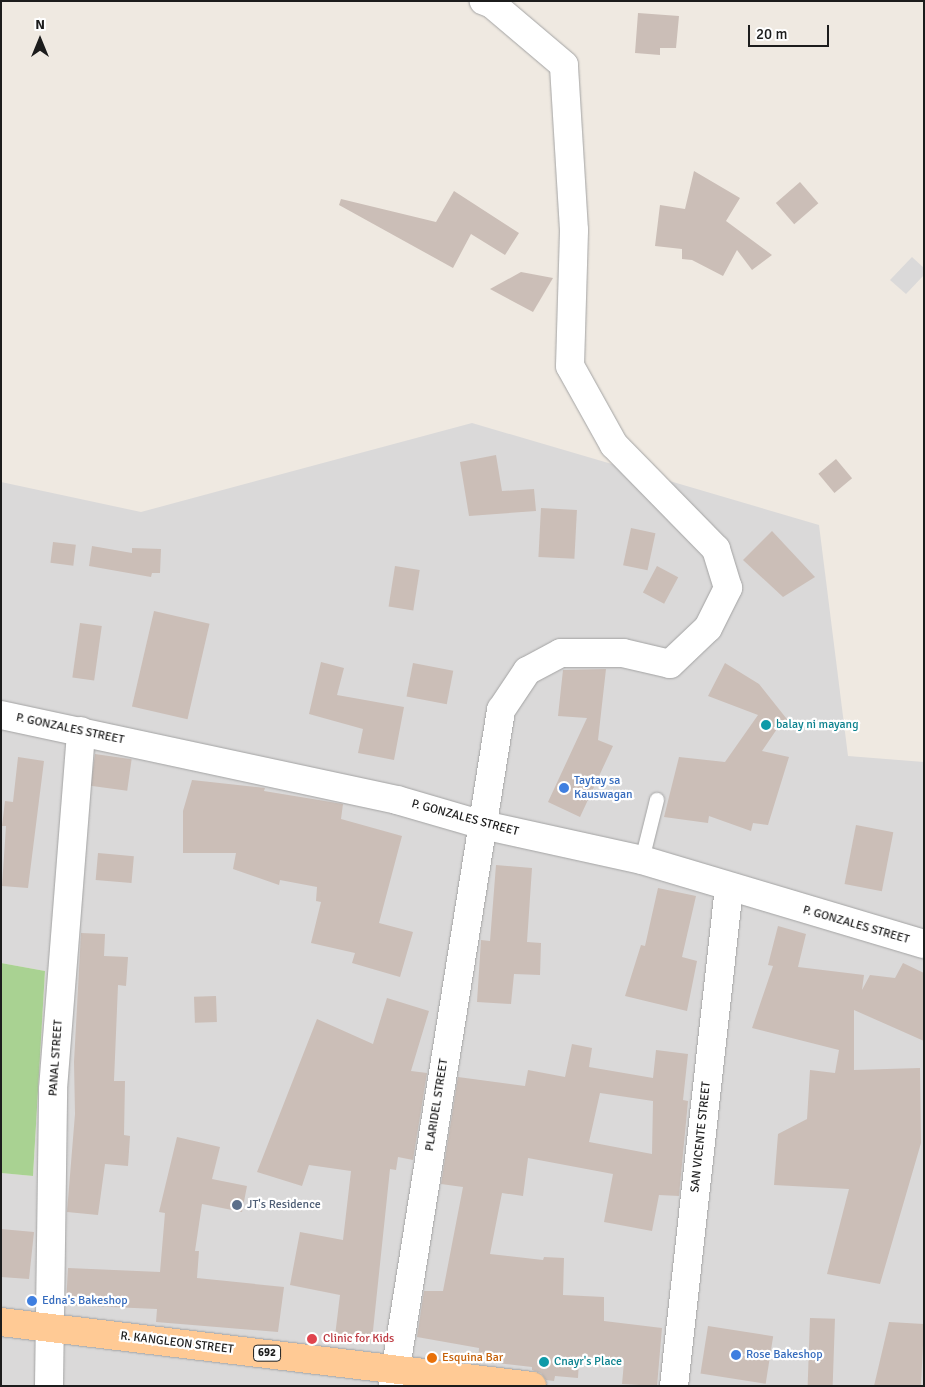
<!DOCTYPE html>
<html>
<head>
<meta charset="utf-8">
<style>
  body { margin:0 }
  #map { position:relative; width:925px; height:1387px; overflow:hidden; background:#efe9e1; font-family:Signika,sans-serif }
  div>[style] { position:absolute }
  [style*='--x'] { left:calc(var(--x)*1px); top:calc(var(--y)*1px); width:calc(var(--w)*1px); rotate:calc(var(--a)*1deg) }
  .residential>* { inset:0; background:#dad9d9 }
  .forest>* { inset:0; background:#a9d292 }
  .building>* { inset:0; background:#cbbeb7; transform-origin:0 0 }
  .roads { filter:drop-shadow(0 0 1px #a3a3a3) drop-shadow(0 0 1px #a3a3a3) }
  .lane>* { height:14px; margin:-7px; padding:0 7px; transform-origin:7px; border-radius:7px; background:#fff }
  .street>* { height:28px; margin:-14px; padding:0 14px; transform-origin:14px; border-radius:14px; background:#fff }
  .primary>* { height:28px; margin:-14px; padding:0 14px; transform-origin:14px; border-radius:14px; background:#ffca95 }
  .dots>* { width:14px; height:14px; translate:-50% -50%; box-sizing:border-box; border:2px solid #fff; border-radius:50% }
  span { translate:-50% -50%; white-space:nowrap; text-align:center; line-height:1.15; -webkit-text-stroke:4.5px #fff; paint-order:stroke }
  .shield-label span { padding:1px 4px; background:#fff; border:1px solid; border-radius:4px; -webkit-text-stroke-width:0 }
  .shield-label { font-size:11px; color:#1c1c1c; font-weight:700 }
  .culture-label { font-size:12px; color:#0d838f }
  .left { translate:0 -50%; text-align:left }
  .street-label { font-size:12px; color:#1c1c1c }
  .shop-label { font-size:12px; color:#366cbe }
  .service-label { font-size:12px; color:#4e5e75 }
  .health-label { font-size:12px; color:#be3a42 }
  .food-label { font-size:12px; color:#c56008 }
  .frame { position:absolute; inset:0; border:2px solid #1c1c1c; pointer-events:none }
  .north { position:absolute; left:15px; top:15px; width:50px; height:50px; -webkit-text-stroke:4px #fff; paint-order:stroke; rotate:0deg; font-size:14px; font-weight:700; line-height:20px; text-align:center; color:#1c1c1c }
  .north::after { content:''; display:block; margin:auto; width:18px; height:22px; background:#1c1c1c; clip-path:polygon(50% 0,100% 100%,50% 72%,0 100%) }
  .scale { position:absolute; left:748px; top:25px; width:81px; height:22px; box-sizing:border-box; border:2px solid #1c1c1c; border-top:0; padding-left:6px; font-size:15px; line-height:18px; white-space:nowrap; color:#1c1c1c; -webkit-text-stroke:4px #fff; paint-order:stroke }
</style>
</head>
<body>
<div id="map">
  <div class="residential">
    <i style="clip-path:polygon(912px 257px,924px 268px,924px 275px,906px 294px,890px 280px)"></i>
    <i style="clip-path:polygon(472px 423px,819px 525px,848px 756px,924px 762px,924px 1386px,1px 1386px,1px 1173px,33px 1176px,45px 971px,1px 963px,1px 482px,141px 512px)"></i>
  </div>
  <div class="forest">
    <i style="clip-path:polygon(1px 963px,45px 971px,33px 1176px,1px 1173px)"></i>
  </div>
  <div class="building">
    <i style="clip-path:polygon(638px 13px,679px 16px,676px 48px,660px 48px,660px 55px,635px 53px)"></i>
    <i style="clip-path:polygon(694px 171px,740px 198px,726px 221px,772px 255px,752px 270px,737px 250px,723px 276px,692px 260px,682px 259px,682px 249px,655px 246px,660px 205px,685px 209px)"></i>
    <i style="left:800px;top:182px;width:28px;height:32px;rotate:49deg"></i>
    <i style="clip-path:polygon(454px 191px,519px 233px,505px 255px,471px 234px,453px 268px,339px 205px,341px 199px,436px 222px)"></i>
    <i style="clip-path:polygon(521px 272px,553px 278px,533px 312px,490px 289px)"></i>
    <i style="clip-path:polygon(496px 455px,502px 491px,534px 489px,536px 511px,469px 516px,460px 462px)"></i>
    <i style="left:836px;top:459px;width:25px;height:23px;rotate:50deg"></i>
    <i style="left:541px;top:508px;width:36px;height:49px;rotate:3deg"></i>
    <i style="left:631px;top:528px;width:25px;height:38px;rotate:12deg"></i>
    <i style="clip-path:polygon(772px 531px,815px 577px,783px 597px,743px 560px)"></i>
    <i style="left:53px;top:542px;width:23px;height:21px;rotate:7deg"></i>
    <i style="clip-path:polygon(92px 546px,132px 553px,132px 548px,161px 549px,160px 573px,152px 573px,151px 577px,89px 566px)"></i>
    <i style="left:395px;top:566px;width:25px;height:41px;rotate:9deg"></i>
    <i style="left:657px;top:566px;width:24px;height:30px;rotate:28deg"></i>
    <i style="left:154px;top:611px;width:57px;height:98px;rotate:13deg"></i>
    <i style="left:80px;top:623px;width:22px;height:55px;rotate:8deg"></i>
    <i style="clip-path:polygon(321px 662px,344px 668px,337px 695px,404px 707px,394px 760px,358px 753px,363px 729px,309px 714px)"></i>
    <i style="left:413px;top:663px;width:41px;height:34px;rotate:11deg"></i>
    <i style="clip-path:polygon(725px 663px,759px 684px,794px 728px,781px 723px,762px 751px,789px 757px,768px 825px,753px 823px,751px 831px,709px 816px,708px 823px,664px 817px,679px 757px,725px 762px,758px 715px,708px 696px)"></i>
    <i style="clip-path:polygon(606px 669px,598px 740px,613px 746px,580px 817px,548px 802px,587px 718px,558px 716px,563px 670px)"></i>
    <i style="left:95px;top:754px;width:37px;height:32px;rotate:8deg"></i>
    <i style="clip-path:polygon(18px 757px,44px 761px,28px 888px,2px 886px,6px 826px,2px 826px,5px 801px,13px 802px)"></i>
    <i style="clip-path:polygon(192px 780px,265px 788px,264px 791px,343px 804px,341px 819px,402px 836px,379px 923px,413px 932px,400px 977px,352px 963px,355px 953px,311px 943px,321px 902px,316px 901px,317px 887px,280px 880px,279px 885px,233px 869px,236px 853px,183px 853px,183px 811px)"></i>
    <i style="left:856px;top:825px;width:38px;height:60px;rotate:11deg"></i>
    <i style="left:98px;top:853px;width:36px;height:27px;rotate:5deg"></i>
    <i style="clip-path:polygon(496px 865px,532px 868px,527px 942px,541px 943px,540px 975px,514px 974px,511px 1004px,477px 1002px,481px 940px,490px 941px)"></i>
    <i style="clip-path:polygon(658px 888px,696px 896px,682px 957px,697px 961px,687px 1011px,625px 996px,641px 945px,645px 946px)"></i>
    <i style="clip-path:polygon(778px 926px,806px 934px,798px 967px,864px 975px,862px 990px,870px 975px,895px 978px,903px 963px,924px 973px,924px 1041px,854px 1010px,854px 1070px,920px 1068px,921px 1143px,880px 1284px,827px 1274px,849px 1189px,774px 1185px,778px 1134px,807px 1119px,810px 1070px,835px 1073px,839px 1050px,752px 1028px,773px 966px,768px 965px)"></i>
    <i style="clip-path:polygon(81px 933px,105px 934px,104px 956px,128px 957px,126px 986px,118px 985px,114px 1081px,125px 1081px,124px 1135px,130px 1136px,128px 1166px,105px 1164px,98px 1215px,67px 1212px,75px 1114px,74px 1062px)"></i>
    <i style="left:216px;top:996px;width:26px;height:22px;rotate:88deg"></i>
    <i style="clip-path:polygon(387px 998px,429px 1011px,411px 1071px,427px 1073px,413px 1160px,398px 1157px,396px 1170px,390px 1169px,372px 1340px,335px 1336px,340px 1295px,290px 1285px,300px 1232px,343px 1240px,351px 1171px,309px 1165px,302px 1186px,257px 1172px,317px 1019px,373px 1044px)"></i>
    <i style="clip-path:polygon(evenodd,572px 1044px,592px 1048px,589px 1067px,653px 1078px,656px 1050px,688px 1054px,683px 1100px,688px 1101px,679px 1196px,659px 1195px,652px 1231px,604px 1222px,613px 1174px,528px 1158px,523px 1196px,502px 1193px,490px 1254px,543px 1260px,544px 1257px,564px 1258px,563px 1295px,604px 1297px,604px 1321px,662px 1328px,657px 1386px,622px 1384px,624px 1362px,579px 1361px,578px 1378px,555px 1376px,554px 1381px,546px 1380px,541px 1373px,532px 1370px,532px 1367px,478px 1361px,479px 1348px,417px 1337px,424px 1291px,443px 1291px,463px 1187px,441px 1184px,458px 1077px,525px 1086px,528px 1070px,565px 1077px,572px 1044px,600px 1093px,653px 1101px,652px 1154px,589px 1142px,600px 1093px)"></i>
    <i style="clip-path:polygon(177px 1137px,220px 1147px,212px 1179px,247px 1186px,242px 1212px,202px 1204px,195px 1251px,199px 1251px,197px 1278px,284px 1287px,278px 1332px,156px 1322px,157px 1309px,66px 1305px,68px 1268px,160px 1272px,165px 1213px,159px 1212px)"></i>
    <i style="clip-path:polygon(1px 1229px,34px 1232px,29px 1279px,1px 1277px)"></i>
    <i style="left:810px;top:1318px;width:25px;height:68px;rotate:2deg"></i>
    <i style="clip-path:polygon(889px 1322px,924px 1324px,921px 1386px,874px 1386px)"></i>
    <i style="left:708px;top:1326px;width:66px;height:48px;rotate:9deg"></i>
  </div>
  <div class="roads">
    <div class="lane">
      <i style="--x:642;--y:860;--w:62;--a:-76"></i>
    </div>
    <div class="street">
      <i style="--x:1;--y:715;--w:405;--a:12.1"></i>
      <i style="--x:397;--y:800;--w:90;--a:16.2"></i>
      <i style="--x:483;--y:825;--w:163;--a:12.4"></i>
      <i style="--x:642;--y:860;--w:294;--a:16.6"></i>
      <i style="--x:49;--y:1386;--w:297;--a:-89.2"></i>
      <i style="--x:53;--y:1089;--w:359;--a:-85.5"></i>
      <i style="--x:393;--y:1386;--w:685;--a:-80.92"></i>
      <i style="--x:501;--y:710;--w:47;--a:-56.3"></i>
      <i style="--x:527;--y:671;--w:38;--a:-28"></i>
      <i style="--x:561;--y:653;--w:62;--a:0"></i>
      <i style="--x:623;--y:653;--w:48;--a:13.2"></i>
      <i style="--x:670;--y:664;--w:52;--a:-43.5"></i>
      <i style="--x:708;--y:628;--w:45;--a:-63.4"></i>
      <i style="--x:728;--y:588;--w:41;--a:-107.1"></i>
      <i style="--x:716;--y:549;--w:146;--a:-134.4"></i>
      <i style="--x:614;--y:445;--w:90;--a:-119.1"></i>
      <i style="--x:570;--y:366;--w:136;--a:-88.3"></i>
      <i style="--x:574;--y:230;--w:165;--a:-93.5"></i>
      <i style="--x:564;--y:65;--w:94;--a:-139.7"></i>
      <i style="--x:492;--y:4;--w:9;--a:-159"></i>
      <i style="--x:674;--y:1386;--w:501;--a:-83.7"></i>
    </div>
    <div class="primary">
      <i style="--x:1;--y:1322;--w:535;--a:6.87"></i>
    </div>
  </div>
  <div class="dots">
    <i style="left:766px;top:725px;background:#0f9aa8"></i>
    <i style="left:564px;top:788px;background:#3f7fe0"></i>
    <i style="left:237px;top:1205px;background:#5c6f8a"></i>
    <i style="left:32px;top:1301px;background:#3f7fe0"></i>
    <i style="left:312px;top:1339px;background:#e0444e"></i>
    <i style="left:736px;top:1355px;background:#3f7fe0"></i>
    <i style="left:432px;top:1358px;background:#e8710a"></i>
    <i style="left:544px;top:1362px;background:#0f9aa8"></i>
  </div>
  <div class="shield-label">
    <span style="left:267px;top:1353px">692</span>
  </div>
  <div class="culture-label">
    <span class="left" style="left:776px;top:725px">balay ni mayang</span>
    <span class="left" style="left:554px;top:1362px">Cnayr's Place</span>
  </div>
  <div class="street-label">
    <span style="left:70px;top:729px;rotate:12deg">P. GONZALES STREET</span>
    <span style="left:465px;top:818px;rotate:15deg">P. GONZALES STREET</span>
    <span style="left:856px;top:925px;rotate:16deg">P. GONZALES STREET</span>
    <span style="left:56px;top:1058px;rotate:-86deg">PANAL STREET</span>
    <span style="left:437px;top:1105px;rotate:-81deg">PLARIDEL STREET</span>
    <span style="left:701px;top:1137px;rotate:-84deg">SAN VICENTE STREET</span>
    <span style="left:177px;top:1343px;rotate:7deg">R. KANGLEON STREET</span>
  </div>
  <div class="shop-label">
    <span class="left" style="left:574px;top:788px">Taytay sa<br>Kauswagan</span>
    <span class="left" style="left:42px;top:1301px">Edna's Bakeshop</span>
    <span class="left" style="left:746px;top:1355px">Rose Bakeshop</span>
  </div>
  <div class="service-label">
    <span class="left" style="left:247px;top:1205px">JT's Residence</span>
  </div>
  <div class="health-label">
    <span class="left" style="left:323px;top:1339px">Clinic for Kids</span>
  </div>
  <div class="food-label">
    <span class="left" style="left:442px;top:1358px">Esquina Bar</span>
  </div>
  <div class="frame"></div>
  <div class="north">N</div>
  <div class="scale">20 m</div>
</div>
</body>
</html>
